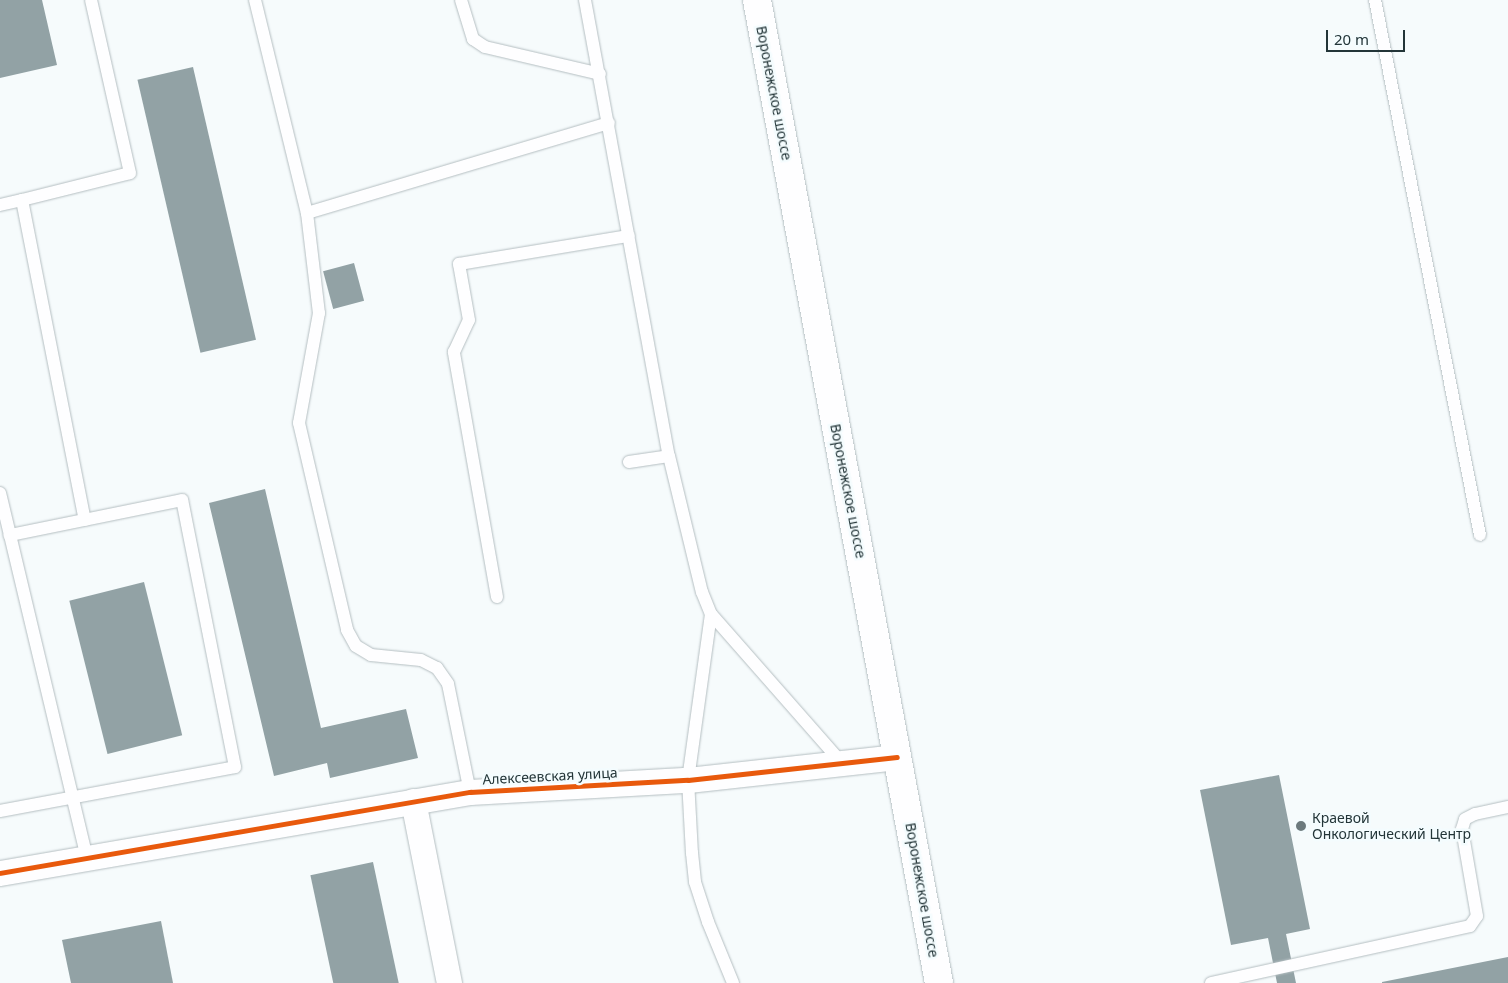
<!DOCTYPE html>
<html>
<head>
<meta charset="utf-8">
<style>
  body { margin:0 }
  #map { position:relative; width:1508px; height:983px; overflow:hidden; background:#f6fbfc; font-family:"Noto Sans",sans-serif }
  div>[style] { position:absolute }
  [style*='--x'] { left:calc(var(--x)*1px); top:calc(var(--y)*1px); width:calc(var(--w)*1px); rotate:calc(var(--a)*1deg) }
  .building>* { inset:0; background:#92a2a5; transform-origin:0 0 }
  .roads { filter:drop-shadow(0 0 1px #b4bec1) drop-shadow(0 0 1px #b4bec1) }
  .lane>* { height:12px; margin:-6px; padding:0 6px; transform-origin:6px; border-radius:6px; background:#fefeff }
  .street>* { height:25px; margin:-12.5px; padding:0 12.5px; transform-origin:12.5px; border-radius:12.5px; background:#fefeff }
  .secondary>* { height:28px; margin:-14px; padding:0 14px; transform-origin:14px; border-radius:14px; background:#fefeff }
  .cycleway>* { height:5px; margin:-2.5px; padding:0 2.5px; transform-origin:2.5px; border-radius:2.5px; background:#e8590c }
  .dots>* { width:14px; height:14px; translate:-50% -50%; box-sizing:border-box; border:2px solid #f4fcfe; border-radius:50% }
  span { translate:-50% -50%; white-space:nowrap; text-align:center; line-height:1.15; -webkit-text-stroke:5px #f4fcfe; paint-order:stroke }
  .street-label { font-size:14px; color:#233538 }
  .poi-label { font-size:14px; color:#233538 }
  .left { translate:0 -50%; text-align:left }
  .scale { position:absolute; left:1326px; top:30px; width:79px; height:22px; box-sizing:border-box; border:2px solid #233538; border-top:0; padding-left:6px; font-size:15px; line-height:18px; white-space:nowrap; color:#233538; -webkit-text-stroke:4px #f4fcfe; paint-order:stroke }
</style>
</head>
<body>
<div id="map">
  <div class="building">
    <i style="clip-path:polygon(0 0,42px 0,57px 65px,0 78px)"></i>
    <i style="left:193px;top:67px;width:280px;height:57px;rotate:77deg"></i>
    <i style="left:354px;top:263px;width:39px;height:32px;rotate:75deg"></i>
    <i style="clip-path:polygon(265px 489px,321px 728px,406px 709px,418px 758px,330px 778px,327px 763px,274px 776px,209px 503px)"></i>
    <i style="left:144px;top:582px;width:158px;height:77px;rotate:76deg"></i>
    <i style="clip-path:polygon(1279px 775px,1310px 929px,1286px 934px,1296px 983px,1277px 983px,1268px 938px,1231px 945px,1200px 790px)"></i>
    <i style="left:373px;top:862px;width:124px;height:64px;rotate:78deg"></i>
    <i style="clip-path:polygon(161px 921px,173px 983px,71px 983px,62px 940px)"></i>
    <i style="clip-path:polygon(1508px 957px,1508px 983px,1382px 983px,1382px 982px)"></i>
  </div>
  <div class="roads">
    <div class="lane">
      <i style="--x:255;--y:0;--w:219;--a:76.3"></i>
      <i style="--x:307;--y:213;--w:315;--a:-16.6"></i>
      <i style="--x:461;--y:0;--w:41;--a:72.9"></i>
      <i style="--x:473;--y:39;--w:14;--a:34"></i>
      <i style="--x:485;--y:47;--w:118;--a:13.2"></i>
      <i style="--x:585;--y:0;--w:464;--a:79.6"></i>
      <i style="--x:669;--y:456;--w:140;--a:76.4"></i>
      <i style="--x:702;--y:592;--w:24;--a:68"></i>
      <i style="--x:711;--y:614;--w:200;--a:48.7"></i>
      <i style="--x:1375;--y:0;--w:545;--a:78.9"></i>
      <i style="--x:22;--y:200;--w:111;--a:-14"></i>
      <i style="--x:130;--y:173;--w:177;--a:-102.7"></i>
      <i style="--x:0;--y:205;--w:23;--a:-13"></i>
      <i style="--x:22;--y:200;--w:326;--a:78.9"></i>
      <i style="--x:307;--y:213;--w:101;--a:83.2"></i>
      <i style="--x:319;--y:313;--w:112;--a:100.3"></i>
      <i style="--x:299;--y:423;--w:212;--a:76.9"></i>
      <i style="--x:347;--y:630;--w:18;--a:61"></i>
      <i style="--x:356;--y:646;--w:17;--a:31"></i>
      <i style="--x:371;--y:655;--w:50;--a:5.7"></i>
      <i style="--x:421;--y:660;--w:18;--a:27"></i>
      <i style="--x:437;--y:668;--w:19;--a:55"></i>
      <i style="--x:448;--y:684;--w:110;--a:78.5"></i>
      <i style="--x:629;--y:462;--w:40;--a:-8.5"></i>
      <i style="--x:0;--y:493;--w:378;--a:76.6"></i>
      <i style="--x:497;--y:597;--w:249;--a:-100"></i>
      <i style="--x:454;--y:352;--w:35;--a:-65"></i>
      <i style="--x:469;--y:320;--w:57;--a:-100.1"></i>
      <i style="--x:459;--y:264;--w:172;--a:-9.4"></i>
      <i style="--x:711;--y:614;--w:168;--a:97.9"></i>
      <i style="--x:688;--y:780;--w:73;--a:86.9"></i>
      <i style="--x:692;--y:853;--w:29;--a:84"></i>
      <i style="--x:695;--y:882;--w:42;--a:72"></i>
      <i style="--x:708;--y:922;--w:66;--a:67.7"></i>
      <i style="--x:0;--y:811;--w:239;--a:-10.6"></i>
      <i style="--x:235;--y:767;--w:272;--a:-101.2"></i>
      <i style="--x:182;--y:500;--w:176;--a:168.5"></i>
      <i style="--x:1211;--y:983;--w:265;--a:-12.4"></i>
      <i style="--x:1470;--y:926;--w:12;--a:-55"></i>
      <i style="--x:1477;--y:916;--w:88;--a:-99.8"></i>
      <i style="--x:1462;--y:829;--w:10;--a:-73"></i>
      <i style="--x:1465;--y:819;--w:11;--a:-27"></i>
      <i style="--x:1475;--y:814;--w:34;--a:-12"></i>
    </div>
    <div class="street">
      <i style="--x:413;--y:801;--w:186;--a:78.8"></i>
      <i style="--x:0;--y:873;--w:477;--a:-9.8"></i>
      <i style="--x:470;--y:792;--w:218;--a:-3.2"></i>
      <i style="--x:688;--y:780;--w:210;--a:-6.3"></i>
    </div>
    <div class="secondary">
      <i style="--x:757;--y:0;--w:1000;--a:79.51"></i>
    </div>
  </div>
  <div class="cycleway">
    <i style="--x:0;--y:873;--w:477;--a:-9.8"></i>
    <i style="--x:470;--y:792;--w:218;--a:-3.2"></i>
    <i style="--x:688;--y:780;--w:210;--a:-6.3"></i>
  </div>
  <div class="dots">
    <i style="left:1301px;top:826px;background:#6d7a7d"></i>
  </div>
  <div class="street-label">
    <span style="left:774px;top:93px;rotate:79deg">Воронежское шоссе</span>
    <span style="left:848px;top:491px;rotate:79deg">Воронежское шоссе</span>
    <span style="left:550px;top:776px;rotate:-3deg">Алексеевская улица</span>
    <span style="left:922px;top:890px;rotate:80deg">Воронежское шоссе</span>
  </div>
  <div class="poi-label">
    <span class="left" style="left:1312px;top:826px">Краевой<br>Онкологический Центр</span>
  </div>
  <div class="scale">20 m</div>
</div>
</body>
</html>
